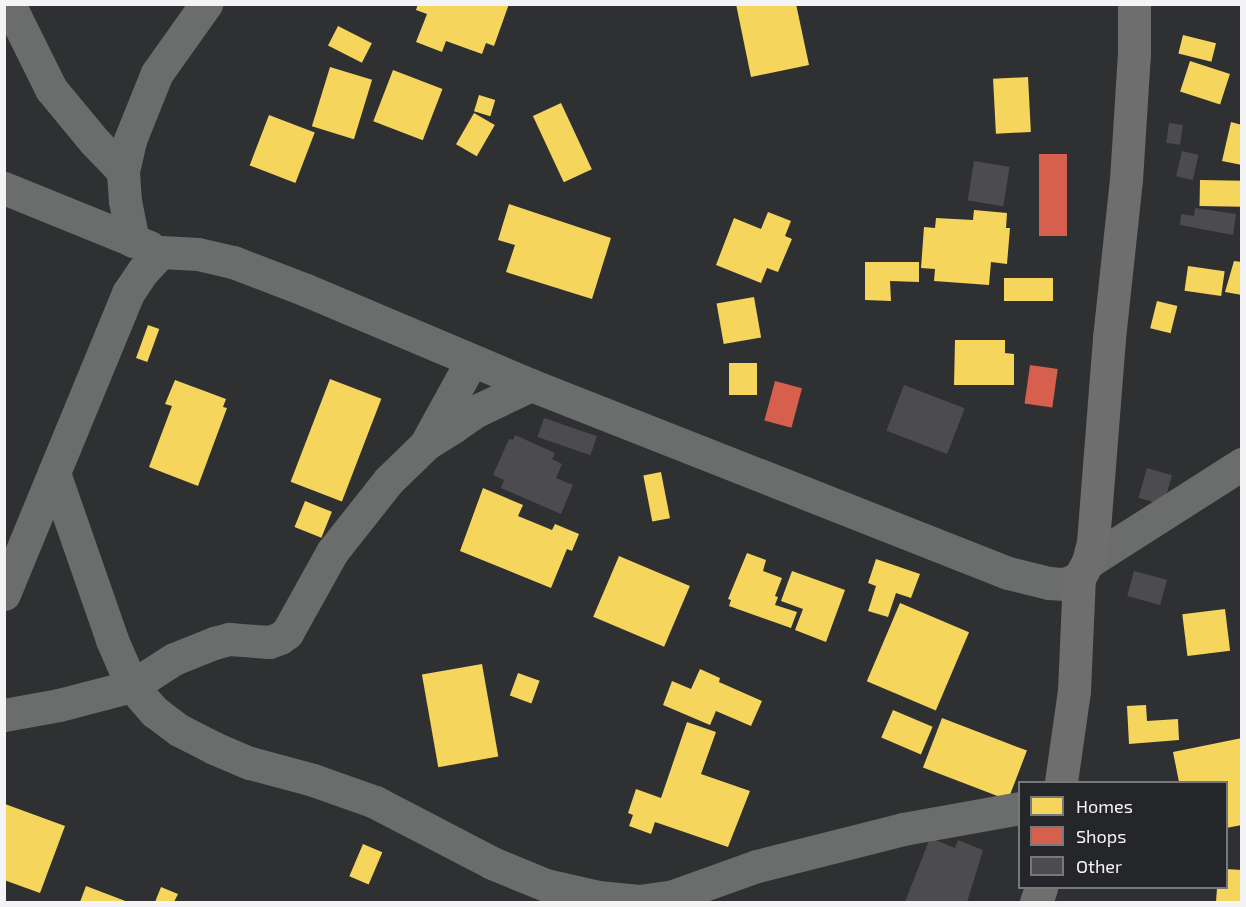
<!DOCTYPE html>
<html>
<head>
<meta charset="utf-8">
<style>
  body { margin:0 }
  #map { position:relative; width:1246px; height:907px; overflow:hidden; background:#2f3032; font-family:"Exo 2",sans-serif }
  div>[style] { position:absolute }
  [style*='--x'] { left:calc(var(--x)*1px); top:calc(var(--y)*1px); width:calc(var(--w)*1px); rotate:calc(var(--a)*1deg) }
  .homes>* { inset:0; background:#f6d55c; transform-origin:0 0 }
  .shops>* { inset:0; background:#d6604d; transform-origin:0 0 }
  .building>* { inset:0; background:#4c4c4e; transform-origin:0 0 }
  .street>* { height:33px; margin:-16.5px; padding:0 16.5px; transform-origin:16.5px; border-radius:16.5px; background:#6b6c6c }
  .secondary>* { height:33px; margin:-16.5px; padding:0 16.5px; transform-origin:16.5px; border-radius:16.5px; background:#6e6e6e }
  span { translate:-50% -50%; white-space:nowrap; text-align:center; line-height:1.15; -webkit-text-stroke:6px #252629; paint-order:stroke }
  .frame { position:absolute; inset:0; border:6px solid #f4f4f6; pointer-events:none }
  .legend { position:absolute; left:1018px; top:781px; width:210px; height:108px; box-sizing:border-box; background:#252629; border:2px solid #78787b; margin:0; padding:8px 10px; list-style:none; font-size:18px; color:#f4f4f6 }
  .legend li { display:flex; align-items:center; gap:12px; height:30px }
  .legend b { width:30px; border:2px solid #78787b }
</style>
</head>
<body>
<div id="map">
  <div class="homes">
    <i style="clip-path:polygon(418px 4px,509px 4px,494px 46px,486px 43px,482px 54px,446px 41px,442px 52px,416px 42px,427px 14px,416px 10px)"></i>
    <i style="clip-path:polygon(736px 4px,796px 4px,809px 65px,751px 77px)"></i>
    <i style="left:338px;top:26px;width:38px;height:22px;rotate:27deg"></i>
    <i style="left:1183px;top:35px;width:34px;height:19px;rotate:14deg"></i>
    <i style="left:1190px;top:61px;width:42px;height:32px;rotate:18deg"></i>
    <i style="left:330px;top:67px;width:44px;height:62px;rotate:17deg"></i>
    <i style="left:393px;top:70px;width:53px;height:55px;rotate:21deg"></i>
    <i style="left:1028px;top:77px;width:55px;height:35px;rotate:87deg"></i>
    <i style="left:479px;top:95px;width:17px;height:17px;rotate:17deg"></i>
    <i style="left:561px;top:103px;width:73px;height:31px;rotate:65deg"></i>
    <i style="left:474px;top:113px;width:24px;height:36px;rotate:30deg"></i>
    <i style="left:269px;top:115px;width:49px;height:54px;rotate:21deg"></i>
    <i style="clip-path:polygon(1231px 122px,1242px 125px,1242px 165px,1222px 161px)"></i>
    <i style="left:1200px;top:180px;width:42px;height:26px;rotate:1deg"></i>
    <i style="clip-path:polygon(509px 204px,611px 238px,592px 299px,506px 272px,515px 245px,498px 240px)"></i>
    <i style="clip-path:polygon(974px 210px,1007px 213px,1006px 228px,1010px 228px,1007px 264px,991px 262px,989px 285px,934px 281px,935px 269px,921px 268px,924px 227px,935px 228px,936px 218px,973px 220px)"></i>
    <i style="clip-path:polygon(768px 212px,791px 221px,785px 236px,792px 239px,778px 272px,767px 268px,761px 283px,716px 265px,734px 218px,761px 229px)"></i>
    <i style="clip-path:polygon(1234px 261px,1242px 262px,1242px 295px,1225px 292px)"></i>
    <i style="clip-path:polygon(865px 262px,919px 262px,919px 282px,890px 281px,891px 301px,865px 300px)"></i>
    <i style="left:1188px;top:266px;width:37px;height:25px;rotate:8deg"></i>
    <i style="left:1053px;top:278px;width:23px;height:49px;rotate:90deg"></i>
    <i style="left:754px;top:297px;width:41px;height:38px;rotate:80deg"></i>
    <i style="left:1157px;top:301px;width:21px;height:28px;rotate:14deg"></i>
    <i style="left:148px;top:325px;width:12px;height:35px;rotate:20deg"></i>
    <i style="clip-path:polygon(955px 340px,1005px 340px,1005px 353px,1014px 354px,1014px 385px,954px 385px)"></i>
    <i style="left:729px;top:363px;width:28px;height:32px"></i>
    <i style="left:330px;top:379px;width:55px;height:110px;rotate:21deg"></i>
    <i style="clip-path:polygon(175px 380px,226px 399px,223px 407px,227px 408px,198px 486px,149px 467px,172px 406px,165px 404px)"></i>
    <i style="left:661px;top:472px;width:47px;height:18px;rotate:79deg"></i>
    <i style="clip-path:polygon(483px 488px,523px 505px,518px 516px,552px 530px,555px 524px,579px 534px,572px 551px,567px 549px,551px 588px,460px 551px)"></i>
    <i style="left:305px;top:501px;width:29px;height:28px;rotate:22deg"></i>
    <i style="clip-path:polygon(747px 553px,766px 560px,763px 571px,782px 578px,775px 596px,778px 597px,775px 605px,797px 612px,791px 628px,729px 606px,731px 600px,728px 599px)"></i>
    <i style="left:619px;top:556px;width:77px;height:66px;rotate:23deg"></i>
    <i style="clip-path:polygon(876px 559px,920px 574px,911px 598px,896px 593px,888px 617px,868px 611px,876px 586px,868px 583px)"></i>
    <i style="clip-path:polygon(792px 571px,845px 590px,826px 642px,795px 630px,803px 609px,781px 601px)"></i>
    <i style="left:900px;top:603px;width:75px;height:85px;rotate:23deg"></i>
    <i style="left:1225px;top:609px;width:42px;height:43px;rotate:83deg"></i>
    <i style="left:482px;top:664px;width:94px;height:61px;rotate:80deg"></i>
    <i style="clip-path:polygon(700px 669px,720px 678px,719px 682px,762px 701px,751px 726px,716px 711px,710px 725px,663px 705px,672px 681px,691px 689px)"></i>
    <i style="left:518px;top:673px;width:23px;height:24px;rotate:20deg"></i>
    <i style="clip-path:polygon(1146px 705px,1147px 721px,1178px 719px,1179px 740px,1129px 744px,1127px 706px)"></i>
    <i style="left:893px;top:710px;width:43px;height:30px;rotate:23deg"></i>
    <i style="left:942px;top:718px;width:91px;height:53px;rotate:21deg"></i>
    <i style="clip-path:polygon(687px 722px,716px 732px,701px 774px,750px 791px,728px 847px,655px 822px,651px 834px,629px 826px,633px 815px,628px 813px,636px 789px,661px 798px)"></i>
    <i style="clip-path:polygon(1242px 738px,1242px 825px,1226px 828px,1226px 782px,1179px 782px,1173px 752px)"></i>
    <i style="clip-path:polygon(5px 804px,65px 826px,40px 893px,4px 880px)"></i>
    <i style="left:363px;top:844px;width:21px;height:35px;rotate:23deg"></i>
    <i style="clip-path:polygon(1226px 869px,1242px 870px,1242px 902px,1216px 902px,1217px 888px,1226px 888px)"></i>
    <i style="clip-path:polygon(86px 886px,128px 902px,80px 902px)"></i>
    <i style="clip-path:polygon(161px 887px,178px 894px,174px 902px,155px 902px)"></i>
  </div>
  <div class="shops">
    <i style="left:1039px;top:154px;width:28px;height:82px"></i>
    <i style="left:1030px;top:365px;width:28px;height:39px;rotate:8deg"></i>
    <i style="left:775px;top:381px;width:28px;height:41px;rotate:15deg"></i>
  </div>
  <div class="building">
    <i style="left:1169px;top:123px;width:14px;height:20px;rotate:8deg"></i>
    <i style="left:1182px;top:151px;width:17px;height:26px;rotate:13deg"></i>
    <i style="left:974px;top:161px;width:36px;height:40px;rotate:9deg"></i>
    <i style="clip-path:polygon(1195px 208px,1236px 214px,1233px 235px,1180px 225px,1181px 214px,1194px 216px)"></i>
    <i style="left:904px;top:385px;width:65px;height:49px;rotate:21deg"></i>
    <i style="left:544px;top:418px;width:56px;height:20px;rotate:19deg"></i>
    <i style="clip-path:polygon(515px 435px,555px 453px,552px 459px,562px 464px,556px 478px,573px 485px,561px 514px,501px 488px,504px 480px,493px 475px,509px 439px,513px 440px)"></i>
    <i style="left:1147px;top:468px;width:26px;height:31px;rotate:16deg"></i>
    <i style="left:1134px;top:571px;width:34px;height:26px;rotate:15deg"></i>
    <i style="clip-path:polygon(930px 838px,955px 848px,958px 840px,983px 850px,967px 902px,905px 902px)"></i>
  </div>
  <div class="street">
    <i style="--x:9;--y:4;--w:95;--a:63.7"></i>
    <i style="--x:51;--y:89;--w:67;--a:50.4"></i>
    <i style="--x:94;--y:141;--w:42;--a:46"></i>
    <i style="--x:4;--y:188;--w:157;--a:22.1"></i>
    <i style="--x:133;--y:241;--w:41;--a:-101.3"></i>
    <i style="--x:125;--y:201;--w:30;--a:-94"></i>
    <i style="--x:123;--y:171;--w:32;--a:-77"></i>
    <i style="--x:130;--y:140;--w:72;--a:-68.1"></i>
    <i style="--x:157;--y:73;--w:85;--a:-54.6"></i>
    <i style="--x:428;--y:440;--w:91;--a:-61.2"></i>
    <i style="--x:54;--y:473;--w:177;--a:70.8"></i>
    <i style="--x:112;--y:640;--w:50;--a:66.5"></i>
    <i style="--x:132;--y:686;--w:35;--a:49"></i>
    <i style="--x:155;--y:712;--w:30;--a:37"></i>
    <i style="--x:179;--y:730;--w:39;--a:27"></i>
    <i style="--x:214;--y:748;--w:39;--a:23"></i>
    <i style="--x:250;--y:763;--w:65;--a:15.1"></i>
    <i style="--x:313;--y:780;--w:66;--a:19.5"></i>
    <i style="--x:375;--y:802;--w:132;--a:27.5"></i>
    <i style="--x:492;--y:863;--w:58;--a:22.2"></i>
    <i style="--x:546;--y:885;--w:53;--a:13"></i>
    <i style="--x:598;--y:897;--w:41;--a:5.6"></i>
    <i style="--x:639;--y:901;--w:34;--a:-8"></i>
    <i style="--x:673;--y:896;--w:89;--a:-19.7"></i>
    <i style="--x:757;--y:866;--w:151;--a:-14.2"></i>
    <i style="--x:903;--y:829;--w:119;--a:-10.2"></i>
    <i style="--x:1088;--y:562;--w:183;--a:-32.5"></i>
    <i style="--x:4;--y:594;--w:326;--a:-67.6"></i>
    <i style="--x:128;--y:293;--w:27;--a:-56"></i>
    <i style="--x:143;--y:271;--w:26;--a:-47"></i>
    <i style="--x:161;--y:252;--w:37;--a:3"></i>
    <i style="--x:198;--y:254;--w:36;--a:13"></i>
    <i style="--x:233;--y:262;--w:78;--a:21"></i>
    <i style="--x:306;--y:290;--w:244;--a:22.9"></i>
    <i style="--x:531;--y:385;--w:513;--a:21.51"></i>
    <i style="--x:1008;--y:573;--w:42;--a:13.7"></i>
    <i style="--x:1049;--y:583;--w:16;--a:4"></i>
    <i style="--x:1065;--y:584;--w:15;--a:-23"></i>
    <i style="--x:4;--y:715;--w:56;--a:-10.3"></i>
    <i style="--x:59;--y:705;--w:75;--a:-14.6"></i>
    <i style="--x:132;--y:686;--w:50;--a:-32.7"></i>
    <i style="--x:174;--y:659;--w:43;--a:-21.8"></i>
    <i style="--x:214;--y:643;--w:16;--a:-15"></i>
    <i style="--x:229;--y:639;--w:40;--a:4.3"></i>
    <i style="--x:269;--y:642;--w:12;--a:-20"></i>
    <i style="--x:280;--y:638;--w:9;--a:-36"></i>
    <i style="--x:287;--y:633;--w:93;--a:-60.9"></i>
    <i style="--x:332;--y:552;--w:90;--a:-51.7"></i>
    <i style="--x:388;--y:481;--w:53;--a:-44.2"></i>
    <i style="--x:426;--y:444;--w:32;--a:-32"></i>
    <i style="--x:453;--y:427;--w:28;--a:-35"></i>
    <i style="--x:476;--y:411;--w:61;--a:-25.3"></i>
  </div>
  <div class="secondary">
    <i style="--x:1061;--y:782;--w:92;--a:-81.9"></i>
    <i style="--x:1074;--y:691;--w:113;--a:-87.5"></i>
    <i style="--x:1079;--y:578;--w:18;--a:-61"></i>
    <i style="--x:1088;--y:562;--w:21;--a:-76"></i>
    <i style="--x:1093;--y:542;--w:205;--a:-85.5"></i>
    <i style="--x:1109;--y:338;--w:159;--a:-83.9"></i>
    <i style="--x:1126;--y:180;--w:126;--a:-86.4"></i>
    <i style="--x:1134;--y:54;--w:50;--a:-90"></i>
    <i style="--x:1036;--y:902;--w:15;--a:-70"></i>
  </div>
  <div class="frame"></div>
  <ul class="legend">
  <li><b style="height:16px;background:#f6d55c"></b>Homes</li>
  <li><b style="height:16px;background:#d6604d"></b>Shops</li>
  <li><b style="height:16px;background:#4c4c4e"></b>Other</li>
  </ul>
</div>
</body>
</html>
